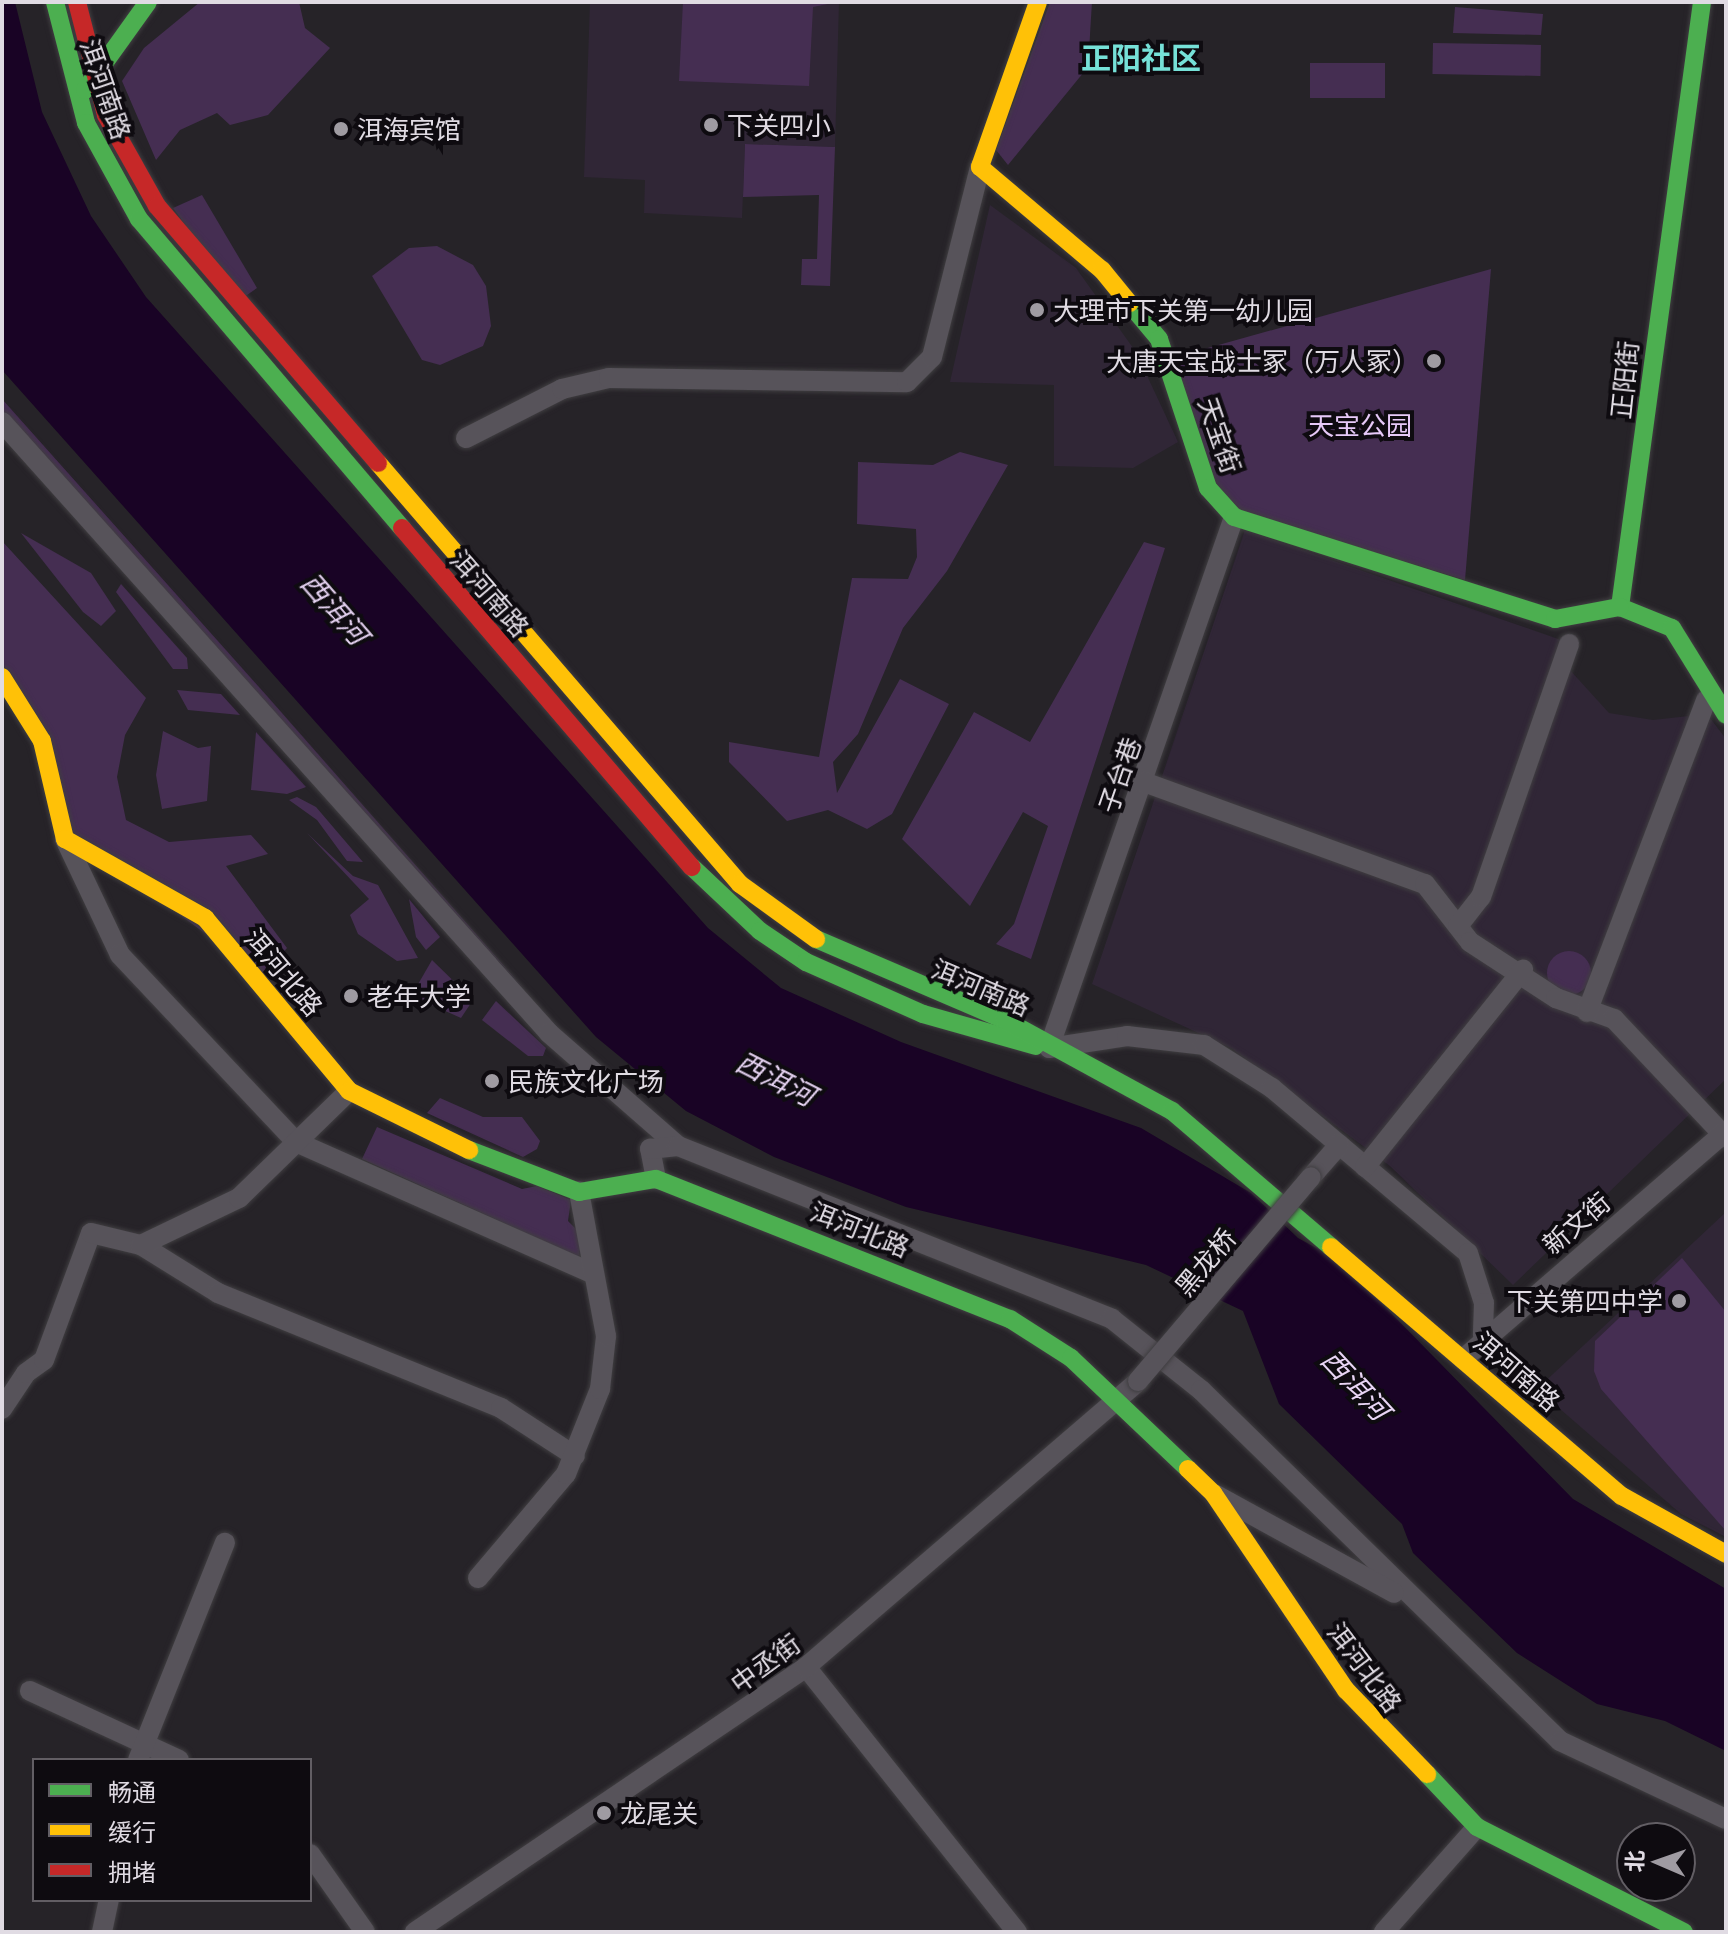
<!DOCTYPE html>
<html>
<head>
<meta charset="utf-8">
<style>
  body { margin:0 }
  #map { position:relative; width:1728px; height:1934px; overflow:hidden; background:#262328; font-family:Barlow,"Noto Sans SC",sans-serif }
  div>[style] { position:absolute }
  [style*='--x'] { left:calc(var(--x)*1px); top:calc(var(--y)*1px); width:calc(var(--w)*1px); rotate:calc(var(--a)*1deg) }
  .built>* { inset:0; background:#302636 }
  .green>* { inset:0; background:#452e52; transform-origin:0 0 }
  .round { border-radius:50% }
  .water>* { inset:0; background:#190325 }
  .roads { filter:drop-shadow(0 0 2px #403e41) drop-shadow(0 0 2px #403e41) }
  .street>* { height:20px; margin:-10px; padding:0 10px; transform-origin:10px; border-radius:10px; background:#57535a }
  .fast>* { height:18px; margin:-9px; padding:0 9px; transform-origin:9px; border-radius:9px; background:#4caf50 }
  .slow>* { height:18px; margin:-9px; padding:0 9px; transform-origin:9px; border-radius:9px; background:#ffc107 }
  .jam>* { height:18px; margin:-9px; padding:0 9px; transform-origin:9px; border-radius:9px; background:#c62828 }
  .bridges { filter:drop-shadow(0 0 2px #403e41) drop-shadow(0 0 2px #403e41) }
  .street-bridge>* { height:20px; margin:-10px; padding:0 10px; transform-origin:10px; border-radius:10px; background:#57535a }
  .dots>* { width:22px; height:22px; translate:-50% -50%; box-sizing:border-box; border:4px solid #0e0b10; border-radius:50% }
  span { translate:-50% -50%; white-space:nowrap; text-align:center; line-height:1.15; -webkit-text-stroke:8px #0e0b10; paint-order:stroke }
  .street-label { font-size:26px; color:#e0dbe3 }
  .poi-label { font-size:26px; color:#e0dbe3 }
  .left { translate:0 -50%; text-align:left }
  .right { translate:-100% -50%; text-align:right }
  .park-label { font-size:26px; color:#e6c9f8 }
  .water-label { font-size:28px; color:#e8d5f4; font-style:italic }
  .quarter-label { font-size:30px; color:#76e1d8; font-weight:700 }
  .frame { position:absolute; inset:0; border:4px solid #e0dbe3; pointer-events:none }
  .legend { position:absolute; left:32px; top:1758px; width:280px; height:144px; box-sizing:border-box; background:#0e0b10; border:2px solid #625e64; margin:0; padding:10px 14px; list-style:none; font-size:24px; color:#e0dbe3 }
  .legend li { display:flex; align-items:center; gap:16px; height:40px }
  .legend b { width:40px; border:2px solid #625e64 }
  .north { position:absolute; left:1616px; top:1822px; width:80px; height:80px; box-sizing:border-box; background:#0e0b10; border:2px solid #625e64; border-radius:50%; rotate:272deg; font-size:22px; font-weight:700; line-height:32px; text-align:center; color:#e0dbe3 }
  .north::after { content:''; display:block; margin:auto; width:28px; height:36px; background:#9f9ba2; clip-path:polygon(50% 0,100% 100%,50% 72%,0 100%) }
</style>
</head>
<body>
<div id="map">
  <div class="built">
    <i style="clip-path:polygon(590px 2px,839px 2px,835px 147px,745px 144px,742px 218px,644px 213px,645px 180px,584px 177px)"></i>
    <i style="clip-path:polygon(990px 205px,1076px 268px,1136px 352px,1178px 442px,1133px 468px,1054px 466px,1054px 385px,950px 382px)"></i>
    <i style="clip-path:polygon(1245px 530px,1561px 640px,1569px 669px,1609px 713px,1653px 720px,1707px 714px,1726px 739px,1726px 1079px,1513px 1285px,1390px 1166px,1231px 1048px,1092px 984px)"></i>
    <i style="clip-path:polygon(1726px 1212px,1726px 1537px,1681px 1514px,1537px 1389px)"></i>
  </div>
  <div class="green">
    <i style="clip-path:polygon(200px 2px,299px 2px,305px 28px,330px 48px,268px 115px,230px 125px,217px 113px,180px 130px,156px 160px,122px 81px,144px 48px)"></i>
    <i style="clip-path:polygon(683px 2px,838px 2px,813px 7px,809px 86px,679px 81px)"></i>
    <i style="clip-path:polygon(1050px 2px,1092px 2px,1088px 67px,1008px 165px,996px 150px)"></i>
    <i style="clip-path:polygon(1455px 7px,1543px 14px,1541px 35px,1453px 33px)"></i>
    <i style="left:1433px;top:43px;width:108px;height:31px;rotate:1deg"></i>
    <i style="left:1385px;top:63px;width:35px;height:75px;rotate:90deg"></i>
    <i style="clip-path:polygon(745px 144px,835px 147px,830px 286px,801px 285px,802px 259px,817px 259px,819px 195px,743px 197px)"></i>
    <i style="clip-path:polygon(202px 195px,257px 288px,240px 300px,173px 208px)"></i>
    <i style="clip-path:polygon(437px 246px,473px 265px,486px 286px,491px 326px,483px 346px,440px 365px,422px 360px,372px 276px,409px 248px)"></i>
    <i style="clip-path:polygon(1491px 269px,1465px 580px,1239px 511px,1214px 483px,1172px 358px)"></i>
    <i style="clip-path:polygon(2px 399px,267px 696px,526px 991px,138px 566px,2px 411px)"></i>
    <i style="clip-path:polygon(960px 452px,1008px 465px,947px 571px,903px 628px,858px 734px,833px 762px,837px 793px,900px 679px,949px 704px,892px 814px,867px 829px,828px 810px,787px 821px,729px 762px,729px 742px,819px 757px,852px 578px,908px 579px,917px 557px,916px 529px,857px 524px,858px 462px,933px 465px)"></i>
    <i style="clip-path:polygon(21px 533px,91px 573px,116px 611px,101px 626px,83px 612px)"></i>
    <i style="clip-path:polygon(2px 541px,146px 698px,125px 735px,117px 777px,126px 820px,169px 842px,251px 835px,268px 854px,226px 866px,287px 948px,263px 976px,71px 835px,2px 663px)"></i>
    <i style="clip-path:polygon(1144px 542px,1165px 548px,1031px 959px,996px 944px,1014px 924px,1048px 826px,1023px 812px,970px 906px,902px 839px,974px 712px,1030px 742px)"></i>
    <i style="clip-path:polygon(121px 584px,187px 658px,188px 669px,173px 669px,116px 592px)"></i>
    <i style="clip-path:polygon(177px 690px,221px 694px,240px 715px,188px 710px)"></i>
    <i style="clip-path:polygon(163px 731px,198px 748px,211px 746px,207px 801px,162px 809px,156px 775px)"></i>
    <i style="clip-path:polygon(256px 732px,306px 787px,287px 794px,251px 790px)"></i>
    <i style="clip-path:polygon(297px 797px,316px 807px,363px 862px,347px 861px,317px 820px,289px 800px)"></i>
    <i style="clip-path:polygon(307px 833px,353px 876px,378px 885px,418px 958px,397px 961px,358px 934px,350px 915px,369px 899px)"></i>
    <i style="clip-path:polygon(409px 899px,440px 937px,426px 950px,416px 937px)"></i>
    <i class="round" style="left:1547px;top:951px;width:44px;height:44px"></i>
    <i style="clip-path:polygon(432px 960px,473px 1000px,461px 1018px,423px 1001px,417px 986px)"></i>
    <i style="clip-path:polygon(496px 1001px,546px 1048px,543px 1056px,528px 1056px,482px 1020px)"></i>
    <i style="clip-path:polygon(440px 1098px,483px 1117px,522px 1117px,540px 1141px,537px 1149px,523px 1157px,427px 1113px)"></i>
    <i style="clip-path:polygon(377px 1127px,522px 1189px,537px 1186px,571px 1200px,568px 1221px,582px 1235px,579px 1257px,362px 1159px)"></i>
    <i style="clip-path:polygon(1682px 1258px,1726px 1312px,1726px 1531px,1601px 1389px,1594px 1371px,1595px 1341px)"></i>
  </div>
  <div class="water">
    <i style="clip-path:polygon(2px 2px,15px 2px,42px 112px,91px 216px,146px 297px,708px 928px,781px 988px,901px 1042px,1141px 1128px,1251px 1193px,1298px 1238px,1340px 1261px,1573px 1499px,1726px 1589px,1726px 1751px,1665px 1721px,1597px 1704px,1517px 1653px,1413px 1553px,1402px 1524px,1279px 1404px,1243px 1311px,1146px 1265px,906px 1207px,774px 1157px,686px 1111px,596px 1037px,2px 370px)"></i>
  </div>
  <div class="roads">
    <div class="street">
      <i style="--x:2;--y:422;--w:820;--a:48.16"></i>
      <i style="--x:549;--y:1033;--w:171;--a:41.2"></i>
      <i style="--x:466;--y:438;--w:108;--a:-27"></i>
      <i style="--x:562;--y:389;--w:48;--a:-13.2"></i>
      <i style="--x:609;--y:378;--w:298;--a:0.8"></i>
      <i style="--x:907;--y:382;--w:35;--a:-45"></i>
      <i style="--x:932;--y:357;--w:196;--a:-75.8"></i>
      <i style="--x:1234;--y:517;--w:562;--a:109.21"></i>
      <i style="--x:1049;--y:1048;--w:79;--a:-8.7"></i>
      <i style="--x:1127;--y:1036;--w:78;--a:6.7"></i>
      <i style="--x:1204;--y:1045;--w:80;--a:32.3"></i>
      <i style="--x:1272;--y:1088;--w:256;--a:40.1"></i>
      <i style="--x:1468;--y:1253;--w:52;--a:72.3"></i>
      <i style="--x:1484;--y:1303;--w:32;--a:92"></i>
      <i style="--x:1144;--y:782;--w:299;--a:20"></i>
      <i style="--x:1425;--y:884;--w:73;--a:52.2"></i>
      <i style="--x:1470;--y:942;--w:103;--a:33.1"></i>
      <i style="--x:1556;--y:998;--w:62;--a:19.9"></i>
      <i style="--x:1614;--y:1019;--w:163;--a:46.7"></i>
      <i style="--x:65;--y:839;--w:128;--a:64.6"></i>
      <i style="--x:120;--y:955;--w:257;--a:46.7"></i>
      <i style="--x:296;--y:1142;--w:324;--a:23.9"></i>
      <i style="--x:1458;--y:926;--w:37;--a:-52"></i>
      <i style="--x:1481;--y:897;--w:268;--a:-70.8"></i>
      <i style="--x:1587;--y:1012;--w:334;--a:-69.1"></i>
      <i style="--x:1365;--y:1167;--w:253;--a:-51.3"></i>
      <i style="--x:1311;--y:1177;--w:43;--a:-48.8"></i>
      <i style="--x:656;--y:1179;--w:31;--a:-101"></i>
      <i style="--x:650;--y:1149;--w:28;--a:-6"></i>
      <i style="--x:678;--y:1146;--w:467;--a:21.7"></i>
      <i style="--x:1112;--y:1319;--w:114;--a:38.6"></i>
      <i style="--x:1201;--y:1390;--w:502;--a:44.35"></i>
      <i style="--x:1560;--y:1741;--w:183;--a:25.2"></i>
      <i style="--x:141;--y:1245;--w:91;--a:31.9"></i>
      <i style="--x:218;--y:1293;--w:305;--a:22.1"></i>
      <i style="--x:501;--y:1408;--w:88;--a:33"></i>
      <i style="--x:1463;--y:1359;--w:348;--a:-40.9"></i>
      <i style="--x:2;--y:1409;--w:43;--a:-56.3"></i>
      <i style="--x:26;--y:1373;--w:22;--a:-36"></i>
      <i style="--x:44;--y:1360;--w:135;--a:-69.7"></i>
      <i style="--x:91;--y:1233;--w:51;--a:13.5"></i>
      <i style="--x:141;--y:1245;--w:109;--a:-25.6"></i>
      <i style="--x:239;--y:1198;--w:153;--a:-44.2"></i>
      <i style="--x:1216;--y:1495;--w:203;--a:28.8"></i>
      <i style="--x:478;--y:1578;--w:136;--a:-49.8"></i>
      <i style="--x:566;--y:1474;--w:92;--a:-68.2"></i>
      <i style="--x:600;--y:1389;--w:53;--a:-83.5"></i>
      <i style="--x:606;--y:1336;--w:147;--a:-100.6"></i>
      <i style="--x:806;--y:1667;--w:339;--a:51.5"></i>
      <i style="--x:30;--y:1691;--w:164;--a:24.8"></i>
      <i style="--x:138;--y:1760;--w:234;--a:-68.2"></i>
      <i style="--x:310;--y:1854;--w:95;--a:54.8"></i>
      <i style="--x:102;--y:1932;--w:33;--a:-78"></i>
      <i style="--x:415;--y:1932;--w:472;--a:-34.1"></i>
      <i style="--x:806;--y:1667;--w:438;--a:-40.7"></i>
      <i style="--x:1384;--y:1932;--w:140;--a:-48.5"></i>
    </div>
    <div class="fast">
      <i style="--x:55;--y:2;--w:125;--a:75.6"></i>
      <i style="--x:86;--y:123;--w:110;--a:61.1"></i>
      <i style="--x:139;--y:219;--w:406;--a:49.6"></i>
      <i style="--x:1702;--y:2;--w:611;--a:97.72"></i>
      <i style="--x:1620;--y:607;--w:56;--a:22"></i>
      <i style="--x:1672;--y:628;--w:102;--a:58.2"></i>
      <i style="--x:85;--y:90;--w:108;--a:-54.4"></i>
      <i style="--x:1129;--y:303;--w:47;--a:50.2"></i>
      <i style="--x:1159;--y:339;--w:157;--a:71.8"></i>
      <i style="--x:1208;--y:488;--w:39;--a:48"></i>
      <i style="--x:1234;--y:517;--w:337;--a:17.6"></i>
      <i style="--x:1555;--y:619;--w:66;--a:-10.5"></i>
      <i style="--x:692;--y:867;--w:93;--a:43.3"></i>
      <i style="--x:760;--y:931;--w:55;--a:34"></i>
      <i style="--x:806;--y:962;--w:128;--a:24"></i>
      <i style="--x:923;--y:1014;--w:117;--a:15.8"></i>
      <i style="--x:816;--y:939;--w:206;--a:23.2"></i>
      <i style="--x:1005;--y:1020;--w:190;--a:28.6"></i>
      <i style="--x:1172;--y:1111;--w:209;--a:40.5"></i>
      <i style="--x:469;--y:1150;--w:118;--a:20.9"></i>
      <i style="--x:579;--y:1192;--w:78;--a:-9.6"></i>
      <i style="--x:656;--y:1179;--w:381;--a:21.6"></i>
      <i style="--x:1010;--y:1319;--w:72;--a:32.6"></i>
      <i style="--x:1071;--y:1358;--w:161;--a:43.5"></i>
      <i style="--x:1427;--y:1774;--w:73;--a:46.7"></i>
      <i style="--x:1477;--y:1827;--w:232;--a:26.9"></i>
    </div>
    <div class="slow">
      <i style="--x:1038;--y:2;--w:175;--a:109.4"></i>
      <i style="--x:980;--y:167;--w:160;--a:40.2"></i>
      <i style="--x:1102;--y:270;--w:43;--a:50.7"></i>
      <i style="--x:378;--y:463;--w:555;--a:49.31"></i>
      <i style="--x:740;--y:884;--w:94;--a:35.9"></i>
      <i style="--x:2;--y:677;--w:75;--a:58"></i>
      <i style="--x:42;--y:741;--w:101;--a:76.8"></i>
      <i style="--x:65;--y:839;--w:161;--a:29.4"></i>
      <i style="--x:205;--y:918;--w:225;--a:50.2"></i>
      <i style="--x:349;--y:1091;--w:134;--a:26.2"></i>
      <i style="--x:1331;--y:1247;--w:383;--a:40.6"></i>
      <i style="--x:1622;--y:1496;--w:119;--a:29.1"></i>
      <i style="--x:1188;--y:1469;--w:35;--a:44"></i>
      <i style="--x:1213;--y:1493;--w:238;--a:56"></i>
      <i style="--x:1346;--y:1690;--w:117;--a:46"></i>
    </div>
    <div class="jam">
      <i style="--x:77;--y:2;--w:117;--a:75.6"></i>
      <i style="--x:106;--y:115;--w:104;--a:60.7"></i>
      <i style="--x:157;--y:206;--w:339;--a:49.3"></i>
      <i style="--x:402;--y:528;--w:446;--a:49.5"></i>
    </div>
  </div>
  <div class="bridges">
    <div class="street-bridge">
      <i style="--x:1138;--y:1381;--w:267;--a:-49.7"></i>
    </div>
  </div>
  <div class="dots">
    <i style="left:711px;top:125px;background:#9f9ba2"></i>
    <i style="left:341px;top:129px;background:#9f9ba2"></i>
    <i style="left:1037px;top:310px;background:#9f9ba2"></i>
    <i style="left:1434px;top:361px;background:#9f9ba2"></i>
    <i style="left:351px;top:996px;background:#9f9ba2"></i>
    <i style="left:492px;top:1081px;background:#9f9ba2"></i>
    <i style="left:1679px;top:1301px;background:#9f9ba2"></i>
    <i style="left:604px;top:1813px;background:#9f9ba2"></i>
  </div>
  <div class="street-label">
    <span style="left:106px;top:89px;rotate:71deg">洱河南路</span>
    <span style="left:1624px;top:380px;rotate:-84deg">正阳街</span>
    <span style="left:1220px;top:435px;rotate:71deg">天宝街</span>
    <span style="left:490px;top:593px;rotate:49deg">洱河南路</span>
    <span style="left:1119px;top:775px;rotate:-71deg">子台巷</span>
    <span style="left:284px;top:972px;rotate:50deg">洱河北路</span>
    <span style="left:981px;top:987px;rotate:23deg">洱河南路</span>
    <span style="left:1576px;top:1223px;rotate:-40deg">新文街</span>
    <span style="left:860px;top:1229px;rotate:22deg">洱河北路</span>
    <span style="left:1205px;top:1262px;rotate:-50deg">黑龙桥</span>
    <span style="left:1517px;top:1371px;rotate:41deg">洱河南路</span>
    <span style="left:765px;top:1663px;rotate:-36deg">中丞街</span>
    <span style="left:1365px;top:1667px;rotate:53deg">洱河北路</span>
  </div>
  <div class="poi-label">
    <span class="left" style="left:727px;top:125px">下关四小</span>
    <span class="left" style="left:357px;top:129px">洱海宾馆</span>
    <span class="left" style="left:1053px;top:310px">大理市下关第一幼儿园</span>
    <span class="right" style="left:1418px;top:361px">大唐天宝战士冢（万人冢）</span>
    <span class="left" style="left:367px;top:996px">老年大学</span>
    <span class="left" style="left:508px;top:1081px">民族文化广场</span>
    <span class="right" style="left:1663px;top:1301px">下关第四中学</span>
    <span class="left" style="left:620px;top:1813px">龙尾关</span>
  </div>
  <div class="park-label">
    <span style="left:1360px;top:425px">天宝公园</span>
  </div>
  <div class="water-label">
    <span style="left:335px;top:608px;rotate:49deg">西洱河</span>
    <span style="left:776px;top:1078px;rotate:27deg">西洱河</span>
    <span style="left:1356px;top:1384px;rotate:47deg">西洱河</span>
  </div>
  <div class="quarter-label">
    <span style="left:1141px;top:57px">正阳社区</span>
  </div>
  <div class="frame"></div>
  <ul class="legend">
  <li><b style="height:10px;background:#4caf50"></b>畅通</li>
  <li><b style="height:10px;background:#ffc107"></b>缓行</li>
  <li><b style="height:10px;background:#c62828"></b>拥堵</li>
  </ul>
  <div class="north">北</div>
</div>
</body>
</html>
